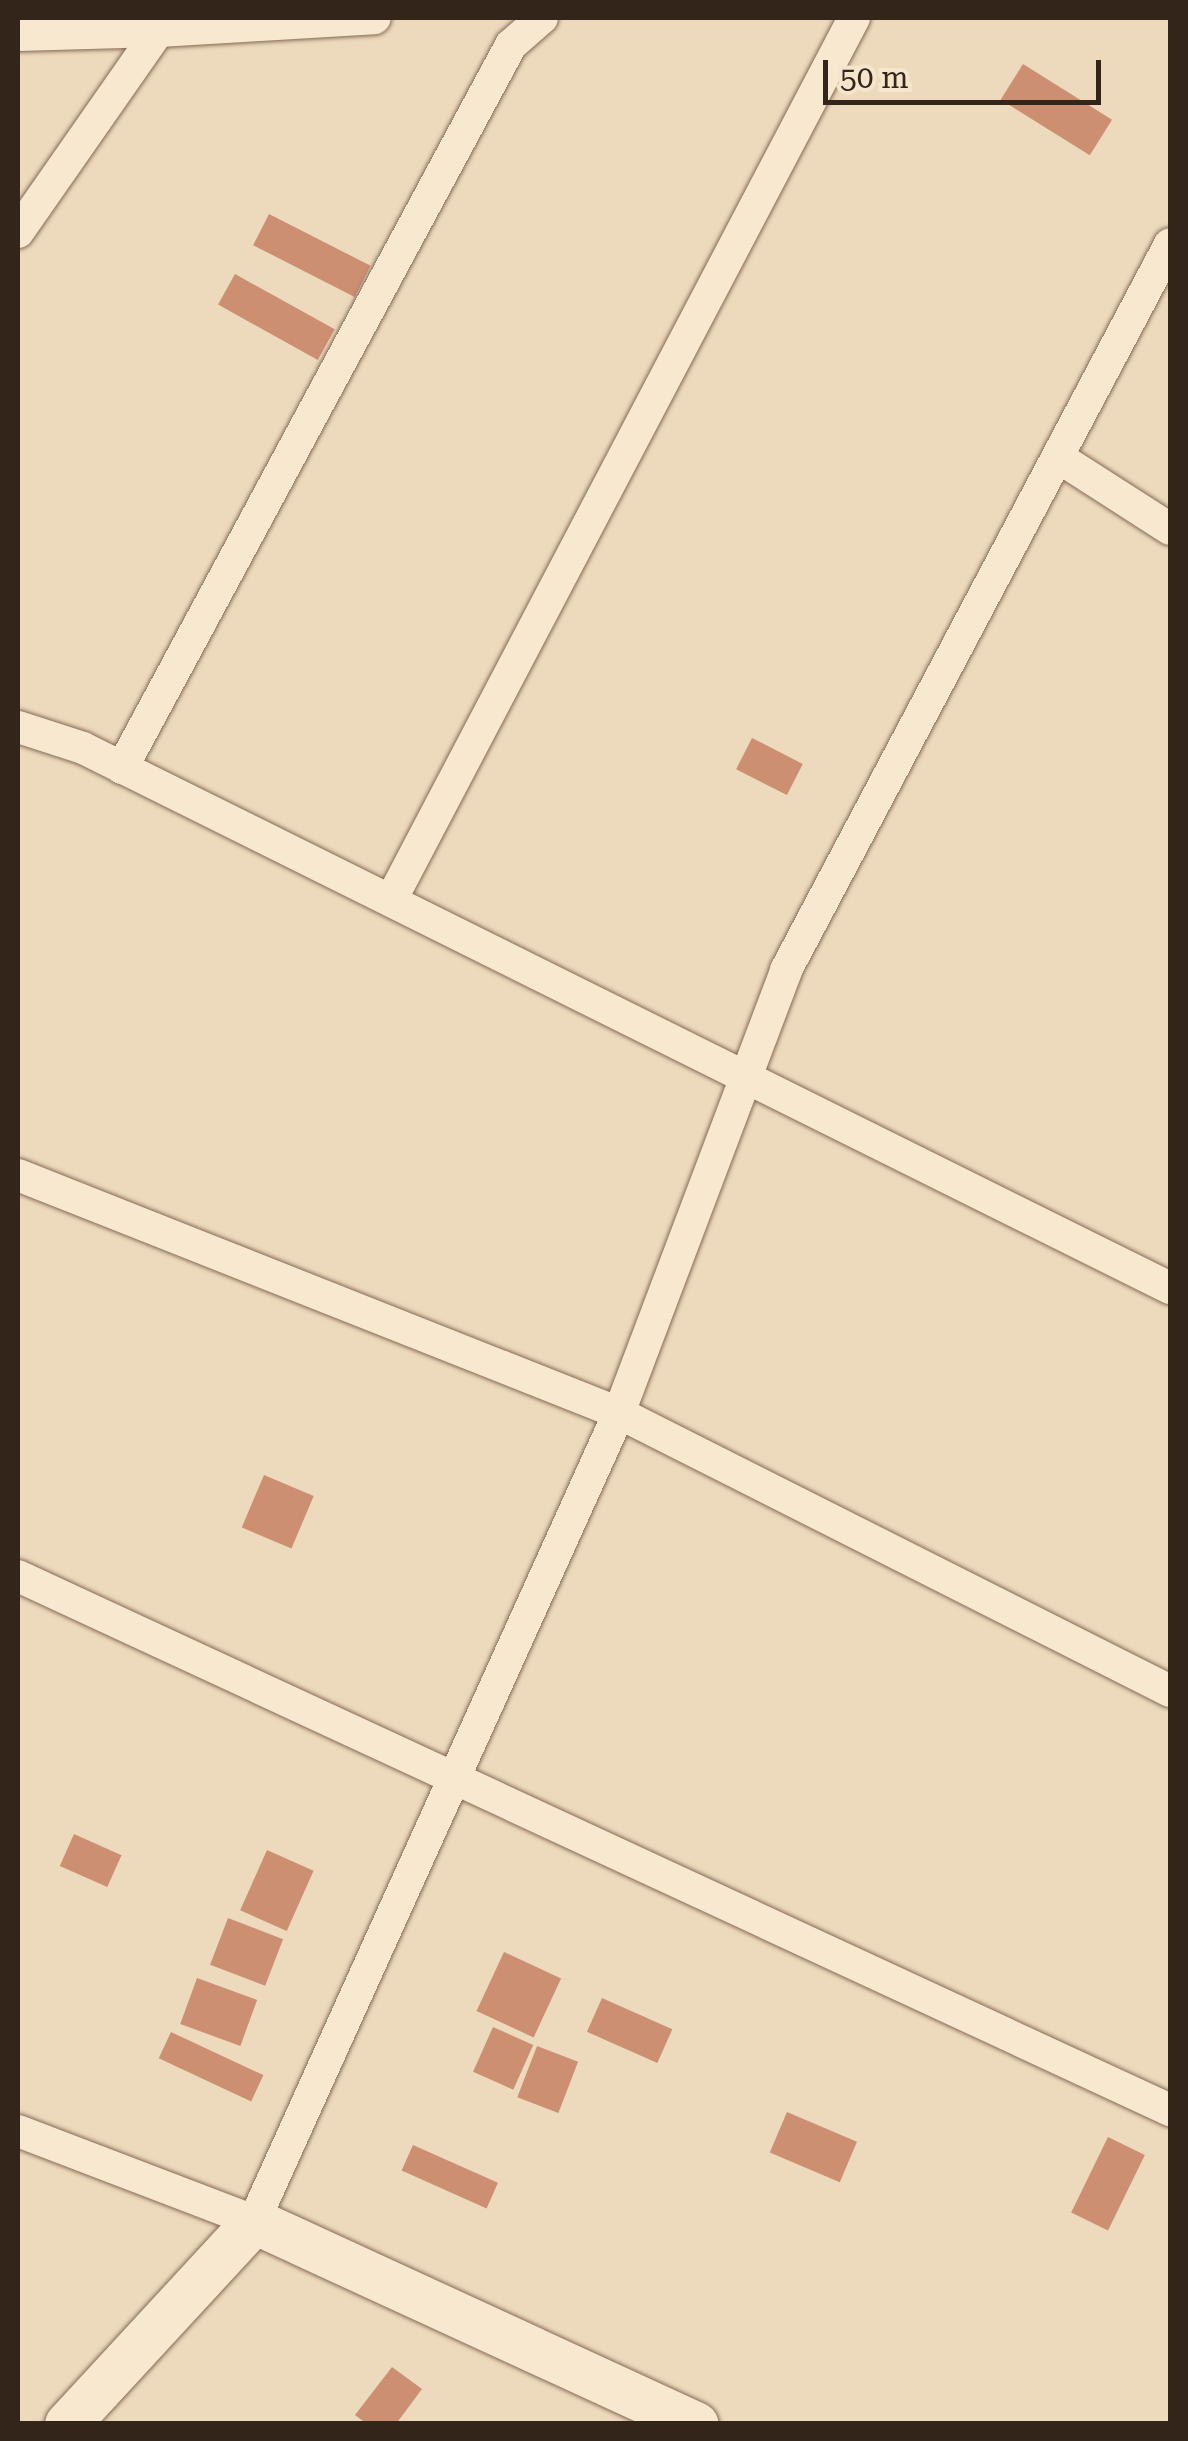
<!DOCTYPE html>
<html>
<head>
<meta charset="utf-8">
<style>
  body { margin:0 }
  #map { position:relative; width:1188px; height:2441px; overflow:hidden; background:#eddabd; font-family:"Roboto Serif",serif }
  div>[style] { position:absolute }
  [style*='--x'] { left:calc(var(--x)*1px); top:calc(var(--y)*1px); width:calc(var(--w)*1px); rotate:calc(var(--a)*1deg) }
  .building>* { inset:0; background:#cc8f72; transform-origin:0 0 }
  .roads { filter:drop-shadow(0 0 2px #856a56) drop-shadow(0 0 2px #856a56) }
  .street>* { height:32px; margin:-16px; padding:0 16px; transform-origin:16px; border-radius:16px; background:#f8e8d0 }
  .secondary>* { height:45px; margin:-22.5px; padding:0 22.5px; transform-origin:22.5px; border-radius:22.5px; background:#f8e8d0 }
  span { translate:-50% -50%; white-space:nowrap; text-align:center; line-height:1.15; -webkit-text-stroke:8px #f5e5cc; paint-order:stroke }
  .frame { position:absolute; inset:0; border:20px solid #34251b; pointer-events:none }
  .scale { position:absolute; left:823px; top:60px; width:278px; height:45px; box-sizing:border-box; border:5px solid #34251b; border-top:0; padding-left:12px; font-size:30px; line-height:35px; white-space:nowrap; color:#34251b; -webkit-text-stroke:8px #f5e5cc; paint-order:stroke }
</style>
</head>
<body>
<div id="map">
  <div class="building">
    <i style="left:1023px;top:64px;width:105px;height:42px;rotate:32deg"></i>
    <i style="left:269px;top:214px;width:114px;height:35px;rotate:27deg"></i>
    <i style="left:235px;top:274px;width:114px;height:35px;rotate:29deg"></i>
    <i style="left:752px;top:738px;width:57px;height:35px;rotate:27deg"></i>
    <i style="left:264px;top:1475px;width:54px;height:57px;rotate:23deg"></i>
    <i style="left:74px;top:1834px;width:52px;height:35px;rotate:24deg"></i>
    <i style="left:267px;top:1850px;width:51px;height:66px;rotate:24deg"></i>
    <i style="left:228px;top:1918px;width:59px;height:50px;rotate:21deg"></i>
    <i style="left:504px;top:1952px;width:63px;height:65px;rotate:25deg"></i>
    <i style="left:197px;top:1978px;width:64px;height:49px;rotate:20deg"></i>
    <i style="left:602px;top:1998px;width:77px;height:37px;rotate:24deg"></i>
    <i style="left:493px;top:2027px;width:44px;height:49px;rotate:24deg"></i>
    <i style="left:171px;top:2032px;width:102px;height:29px;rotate:25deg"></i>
    <i style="left:537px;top:2046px;width:44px;height:55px;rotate:21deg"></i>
    <i style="left:787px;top:2112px;width:76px;height:44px;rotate:23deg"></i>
    <i style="left:1108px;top:2137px;width:41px;height:84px;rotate:26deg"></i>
    <i style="left:413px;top:2145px;width:93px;height:28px;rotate:24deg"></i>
    <i style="clip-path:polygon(392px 2367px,422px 2389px,396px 2424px,367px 2424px,355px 2415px)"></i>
  </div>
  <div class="roads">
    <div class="street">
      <i style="--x:18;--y:35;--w:140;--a:-1.6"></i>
      <i style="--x:18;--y:232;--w:245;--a:-55.1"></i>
      <i style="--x:158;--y:31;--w:217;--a:-3.4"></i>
      <i style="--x:1058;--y:457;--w:133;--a:32.7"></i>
      <i style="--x:18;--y:727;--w:68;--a:17.9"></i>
      <i style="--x:83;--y:748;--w:1214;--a:26.42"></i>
      <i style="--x:122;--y:768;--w:821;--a:-61.72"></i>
      <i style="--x:511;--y:45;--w:41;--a:-41.1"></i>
      <i style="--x:391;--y:900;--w:996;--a:-62.3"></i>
      <i style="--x:18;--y:1175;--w:646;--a:21.6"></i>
      <i style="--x:619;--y:1413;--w:617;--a:26.77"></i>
      <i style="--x:18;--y:1576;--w:1270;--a:24.87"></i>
      <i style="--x:18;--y:2131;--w:253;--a:20.9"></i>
      <i style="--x:254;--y:2221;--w:887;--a:-65.69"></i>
      <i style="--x:619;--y:1413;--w:473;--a:-69.3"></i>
      <i style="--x:786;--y:970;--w:821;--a:-62.12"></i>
    </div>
    <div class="secondary">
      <i style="--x:67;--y:2424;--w:276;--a:-47.3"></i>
      <i style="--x:254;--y:2221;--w:486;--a:24.7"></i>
    </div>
  </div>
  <div class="frame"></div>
  <div class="scale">50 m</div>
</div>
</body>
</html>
